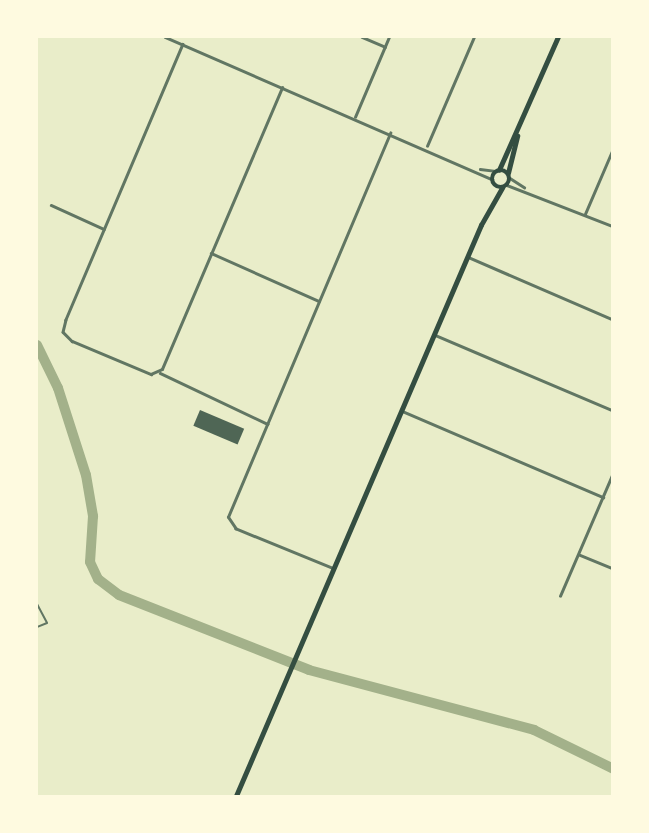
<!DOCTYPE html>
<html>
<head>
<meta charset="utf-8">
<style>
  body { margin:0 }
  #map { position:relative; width:649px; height:833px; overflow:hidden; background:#e9edc9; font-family:Georgia,serif }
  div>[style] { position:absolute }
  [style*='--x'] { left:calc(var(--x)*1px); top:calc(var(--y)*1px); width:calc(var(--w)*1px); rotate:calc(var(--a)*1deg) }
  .river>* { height:10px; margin:-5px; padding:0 5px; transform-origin:5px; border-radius:5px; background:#a3b18a }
  .building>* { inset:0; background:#4f6655; transform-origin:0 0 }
  .service>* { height:2px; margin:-1px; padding:0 1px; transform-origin:1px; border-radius:1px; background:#617663 }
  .minor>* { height:2.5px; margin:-1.25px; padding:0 1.25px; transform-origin:1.25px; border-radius:1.25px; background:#617663 }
  .secondary>* { height:4.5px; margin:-2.25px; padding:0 2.25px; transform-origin:2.25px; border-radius:2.25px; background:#344e41 }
  .secondary>.ring { margin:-2.25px; padding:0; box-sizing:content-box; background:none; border:4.5px solid #344e41; border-radius:50% }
  span { translate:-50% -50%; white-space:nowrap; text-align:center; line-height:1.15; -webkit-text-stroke:7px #fefae0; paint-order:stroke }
  .frame { position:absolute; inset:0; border:38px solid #fefae0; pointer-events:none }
</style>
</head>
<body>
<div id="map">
  <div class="river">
    <i style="--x:37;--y:345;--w:48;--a:64"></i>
    <i style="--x:58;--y:388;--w:91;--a:72.2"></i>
    <i style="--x:86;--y:475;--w:42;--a:80.3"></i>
    <i style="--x:93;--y:516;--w:46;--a:93.7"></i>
    <i style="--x:90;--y:562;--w:19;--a:65"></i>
    <i style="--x:98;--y:579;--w:26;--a:37"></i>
    <i style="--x:119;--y:595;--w:204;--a:21.5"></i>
    <i style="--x:309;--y:670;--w:233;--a:14.9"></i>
    <i style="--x:534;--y:730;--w:87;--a:26"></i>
  </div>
  <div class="building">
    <i style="left:200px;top:410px;width:48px;height:17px;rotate:23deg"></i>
  </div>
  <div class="service">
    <i style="--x:37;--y:604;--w:21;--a:62"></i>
    <i style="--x:47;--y:623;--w:11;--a:158"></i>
  </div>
  <div class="minor">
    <i style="--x:165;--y:37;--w:357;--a:23.5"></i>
    <i style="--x:362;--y:37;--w:25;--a:23"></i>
    <i style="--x:183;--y:44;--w:300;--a:113"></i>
    <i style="--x:66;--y:320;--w:12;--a:104"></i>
    <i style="--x:63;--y:332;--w:13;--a:45"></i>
    <i style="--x:72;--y:341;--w:86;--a:22.7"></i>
    <i style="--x:151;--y:374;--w:12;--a:-24"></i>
    <i style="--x:162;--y:369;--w:306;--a:-66.9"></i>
    <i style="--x:355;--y:117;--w:87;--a:-67"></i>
    <i style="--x:427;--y:146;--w:119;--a:-66.7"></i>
    <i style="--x:480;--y:169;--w:17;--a:7"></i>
    <i style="--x:510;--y:178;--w:17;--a:33"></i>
    <i style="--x:507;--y:185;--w:113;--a:21.3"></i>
    <i style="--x:51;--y:205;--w:58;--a:24.4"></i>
    <i style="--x:585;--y:214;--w:69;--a:-66.8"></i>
    <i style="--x:211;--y:253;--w:118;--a:24"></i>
    <i style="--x:468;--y:257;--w:157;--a:23.3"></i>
    <i style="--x:435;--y:335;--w:192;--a:23"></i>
    <i style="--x:160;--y:373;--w:119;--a:25.3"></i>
    <i style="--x:402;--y:411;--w:219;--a:23.2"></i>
    <i style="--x:580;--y:555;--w:35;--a:22"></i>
    <i style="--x:332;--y:568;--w:104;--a:-157.9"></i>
    <i style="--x:236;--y:529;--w:14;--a:-124"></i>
    <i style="--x:228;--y:517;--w:417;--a:-67.1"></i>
    <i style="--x:560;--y:596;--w:132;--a:-66.7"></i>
  </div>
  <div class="secondary">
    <i style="--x:499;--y:170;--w:145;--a:-66.1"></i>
    <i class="ring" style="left:492px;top:170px;width:13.5px;height:13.5px"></i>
    <i style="--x:508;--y:173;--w:38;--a:-76"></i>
    <i style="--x:236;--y:796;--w:621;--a:-66.78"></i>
    <i style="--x:481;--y:225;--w:43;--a:-60.4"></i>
  </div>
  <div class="frame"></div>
</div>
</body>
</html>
